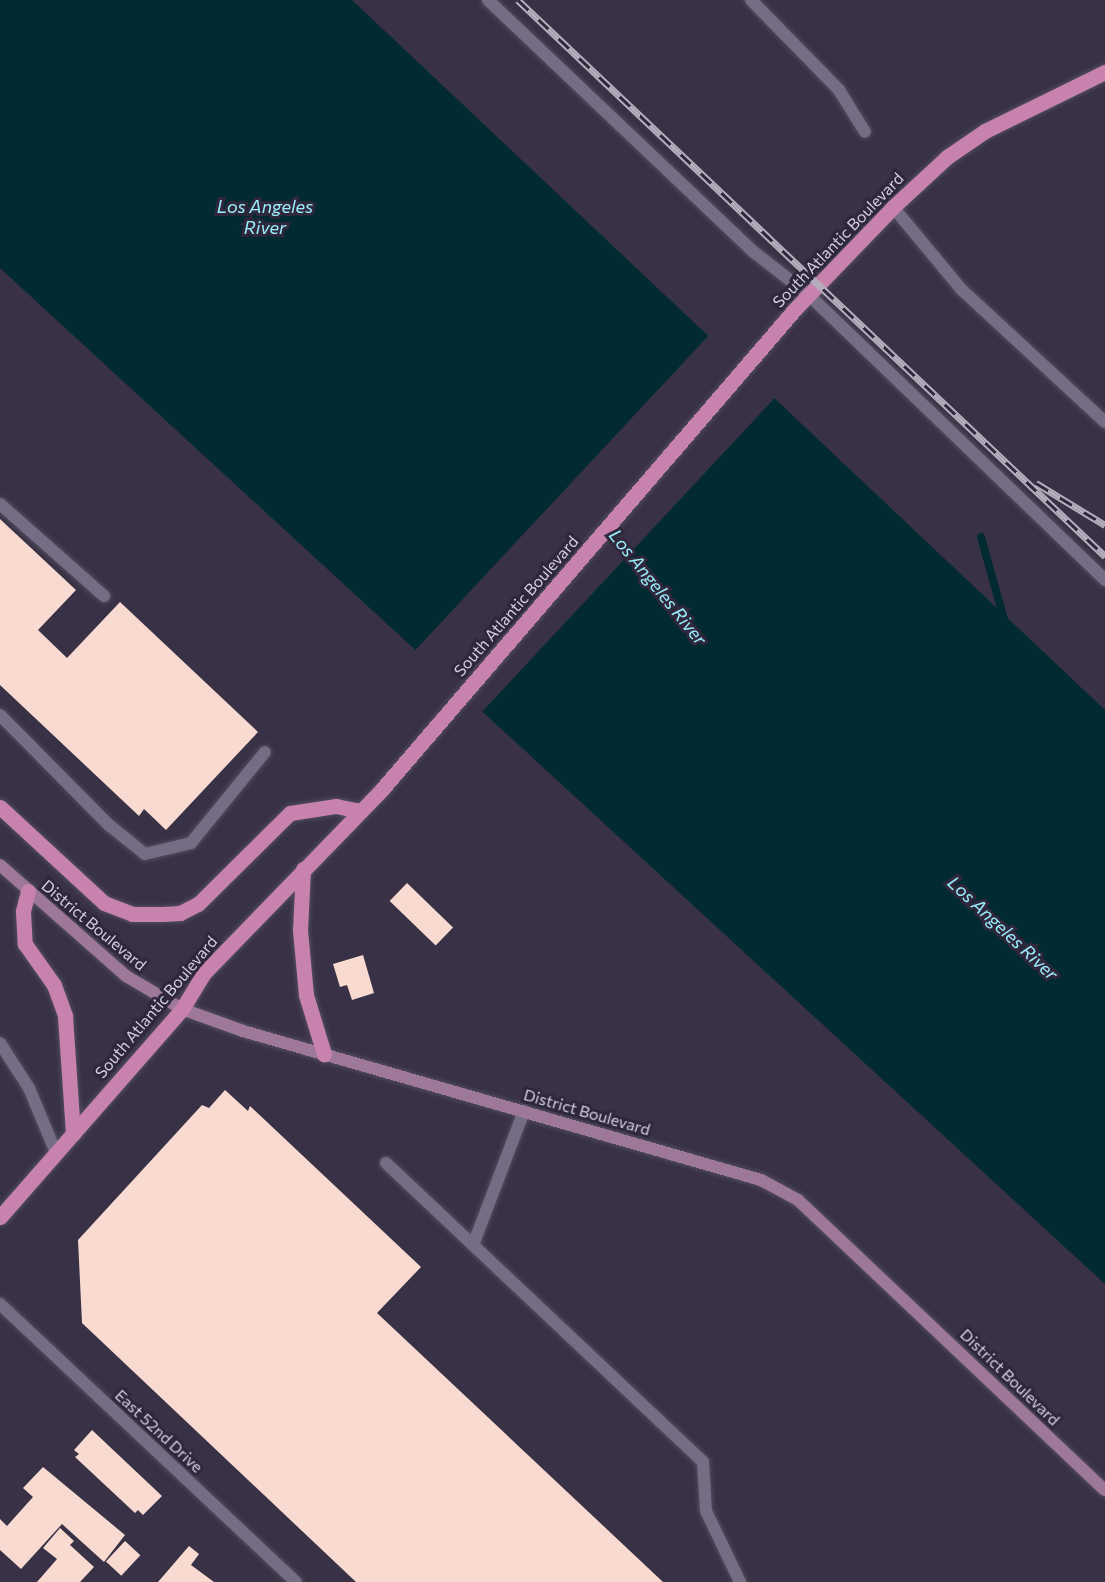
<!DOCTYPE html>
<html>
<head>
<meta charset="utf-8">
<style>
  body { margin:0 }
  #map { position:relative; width:1105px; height:1582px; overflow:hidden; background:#393246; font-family:Commissioner,sans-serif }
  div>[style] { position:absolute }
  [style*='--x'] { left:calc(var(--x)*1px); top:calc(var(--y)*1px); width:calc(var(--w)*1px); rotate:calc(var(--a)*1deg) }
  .water>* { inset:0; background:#012b31 }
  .pier>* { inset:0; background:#393246; transform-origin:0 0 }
  .stream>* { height:8px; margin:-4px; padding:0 4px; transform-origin:4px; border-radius:4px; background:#012b31 }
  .building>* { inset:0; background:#f9dad1; transform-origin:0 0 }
  .roads { filter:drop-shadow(0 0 2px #534d5d) drop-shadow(0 0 2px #534d5d) }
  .lane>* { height:12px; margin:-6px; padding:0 6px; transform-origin:6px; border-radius:6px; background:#756d84 }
  .street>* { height:12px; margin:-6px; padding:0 6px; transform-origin:6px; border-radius:6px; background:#756d84 }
  .secondary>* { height:12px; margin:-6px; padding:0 6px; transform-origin:6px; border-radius:6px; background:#9e7899 }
  .primary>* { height:15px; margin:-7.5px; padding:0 7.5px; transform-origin:7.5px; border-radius:7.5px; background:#c782ae }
  .rail>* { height:7px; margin-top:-3.5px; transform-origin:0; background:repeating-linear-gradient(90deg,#2f283c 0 14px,#b4afbd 0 28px); box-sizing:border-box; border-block:2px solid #b4afbd }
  span { translate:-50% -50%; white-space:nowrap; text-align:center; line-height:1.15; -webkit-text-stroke:6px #2f283c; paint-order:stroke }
  .street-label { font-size:16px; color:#d4cfdc }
  .water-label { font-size:18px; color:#9aeefc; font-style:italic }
</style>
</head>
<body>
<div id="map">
  <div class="water">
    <i style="clip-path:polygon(0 0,352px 0,1105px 710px,1105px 1284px,0 268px)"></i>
  </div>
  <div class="pier">
    <i style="left:710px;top:334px;width:91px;height:435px;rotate:43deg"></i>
  </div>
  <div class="stream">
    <i style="--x:981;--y:537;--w:89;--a:74.4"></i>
  </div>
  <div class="building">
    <i style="clip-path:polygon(0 519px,76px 590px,38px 630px,67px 658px,120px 602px,258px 732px,166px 830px,144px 809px,139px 816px,0 685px)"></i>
    <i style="left:407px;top:883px;width:64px;height:25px;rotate:44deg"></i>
    <i style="clip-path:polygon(363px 955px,374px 993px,352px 1000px,347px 985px,340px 987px,333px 964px)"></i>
    <i style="clip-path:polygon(225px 1090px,248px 1111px,250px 1106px,421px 1267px,377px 1313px,663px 1582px,356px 1582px,82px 1323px,78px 1240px,202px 1105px,209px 1108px)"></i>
    <i style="clip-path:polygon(92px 1430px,162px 1496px,143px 1515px,138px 1510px,135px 1513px,75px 1457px,79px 1454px,74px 1450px)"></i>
    <i style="clip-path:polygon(43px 1467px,125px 1535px,104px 1562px,62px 1524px,21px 1569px,0 1550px,0 1519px,7px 1526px,33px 1497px,23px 1488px)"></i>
    <i style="clip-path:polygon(60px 1528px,74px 1541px,70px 1545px,94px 1567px,80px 1582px,37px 1582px,57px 1559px,43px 1548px)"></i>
    <i style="left:125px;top:1541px;width:21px;height:28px;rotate:43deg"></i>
    <i style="clip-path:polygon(189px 1546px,199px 1554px,191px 1565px,214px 1582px,158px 1582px)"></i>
  </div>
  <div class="roads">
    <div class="lane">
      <i style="--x:488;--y:0;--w:368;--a:43.5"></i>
      <i style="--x:755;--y:253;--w:68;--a:37.9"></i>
      <i style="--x:809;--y:295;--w:411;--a:43.9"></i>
      <i style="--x:751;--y:0;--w:126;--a:45.6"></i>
      <i style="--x:839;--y:90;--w:49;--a:58.2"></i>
      <i style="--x:893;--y:207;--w:108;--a:50.3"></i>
      <i style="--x:962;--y:290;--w:195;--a:42.7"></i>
      <i style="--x:0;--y:504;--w:139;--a:41.5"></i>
      <i style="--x:0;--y:715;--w:155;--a:45.3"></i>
      <i style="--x:109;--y:825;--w:46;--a:38.9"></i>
      <i style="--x:145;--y:854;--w:47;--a:-13.4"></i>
      <i style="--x:191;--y:843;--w:117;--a:-50.9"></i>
      <i style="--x:524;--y:1111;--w:143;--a:110.8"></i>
      <i style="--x:473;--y:1245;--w:316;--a:43.3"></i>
      <i style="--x:703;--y:1462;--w:49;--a:86.5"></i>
      <i style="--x:706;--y:1511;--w:79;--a:64.4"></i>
      <i style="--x:386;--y:1163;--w:120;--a:43.3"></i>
    </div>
    <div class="street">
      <i style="--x:0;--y:1043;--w:54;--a:57.2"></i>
      <i style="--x:29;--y:1088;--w:70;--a:67.4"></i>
      <i style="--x:0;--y:1304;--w:406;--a:43.2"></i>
    </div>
    <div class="secondary">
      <i style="--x:0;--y:865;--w:168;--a:41.4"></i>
      <i style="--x:126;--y:976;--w:65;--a:30.5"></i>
      <i style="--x:182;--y:1009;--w:65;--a:19.8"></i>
      <i style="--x:243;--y:1031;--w:539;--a:16.05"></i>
      <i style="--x:761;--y:1180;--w:42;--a:28.4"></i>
      <i style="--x:798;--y:1200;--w:422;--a:43.4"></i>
    </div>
    <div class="primary">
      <i style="--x:0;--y:807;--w:142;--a:42.7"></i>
      <i style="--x:104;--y:903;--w:30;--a:21"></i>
      <i style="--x:132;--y:914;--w:31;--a:0"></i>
      <i style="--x:163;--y:914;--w:17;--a:-3"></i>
      <i style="--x:180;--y:913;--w:20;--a:-27"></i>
      <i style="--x:198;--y:904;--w:129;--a:-44.7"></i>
      <i style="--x:290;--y:813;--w:47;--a:-8.7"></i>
      <i style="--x:336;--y:806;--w:25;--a:12"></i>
      <i style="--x:303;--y:869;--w:61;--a:92.8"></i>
      <i style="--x:300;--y:930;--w:65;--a:84.7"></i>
      <i style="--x:306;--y:995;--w:62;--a:73"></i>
      <i style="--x:28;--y:891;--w:21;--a:104"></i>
      <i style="--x:23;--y:911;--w:33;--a:87"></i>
      <i style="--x:25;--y:944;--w:50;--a:54.7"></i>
      <i style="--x:54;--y:985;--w:33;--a:70"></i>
      <i style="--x:65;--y:1016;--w:118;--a:86.1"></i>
      <i style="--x:0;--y:1217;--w:276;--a:-48.8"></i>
      <i style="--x:182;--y:1009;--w:42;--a:-58.6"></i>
      <i style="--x:204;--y:973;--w:257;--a:-45.9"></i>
      <i style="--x:383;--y:788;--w:632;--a:-49.3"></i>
      <i style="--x:795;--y:309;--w:141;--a:-46.1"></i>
      <i style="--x:893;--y:207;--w:74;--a:-42.8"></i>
      <i style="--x:947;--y:157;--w:46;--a:-34.4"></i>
      <i style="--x:985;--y:131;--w:134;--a:-26.2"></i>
    </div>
  </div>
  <div class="rail">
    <i style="--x:518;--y:0;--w:809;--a:43.45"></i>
    <i style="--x:1036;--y:483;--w:81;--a:31.3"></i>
  </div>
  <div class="street-label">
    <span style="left:838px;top:240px;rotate:-46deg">South Atlantic Boulevard</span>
    <span style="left:516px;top:606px;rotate:-49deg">South Atlantic Boulevard</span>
    <span style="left:94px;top:925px;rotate:40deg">District Boulevard</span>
    <span style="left:156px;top:1007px;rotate:-50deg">South Atlantic Boulevard</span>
    <span style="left:587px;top:1112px;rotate:16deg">District Boulevard</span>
    <span style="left:1010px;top:1377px;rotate:44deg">District Boulevard</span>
    <span style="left:159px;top:1431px;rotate:43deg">East 52nd Drive</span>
  </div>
  <div class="water-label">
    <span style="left:265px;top:217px">Los Angeles<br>River</span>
    <span style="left:658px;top:587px;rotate:51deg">Los Angeles River</span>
    <span style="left:1003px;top:928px;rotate:43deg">Los Angeles River</span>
  </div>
</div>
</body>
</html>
